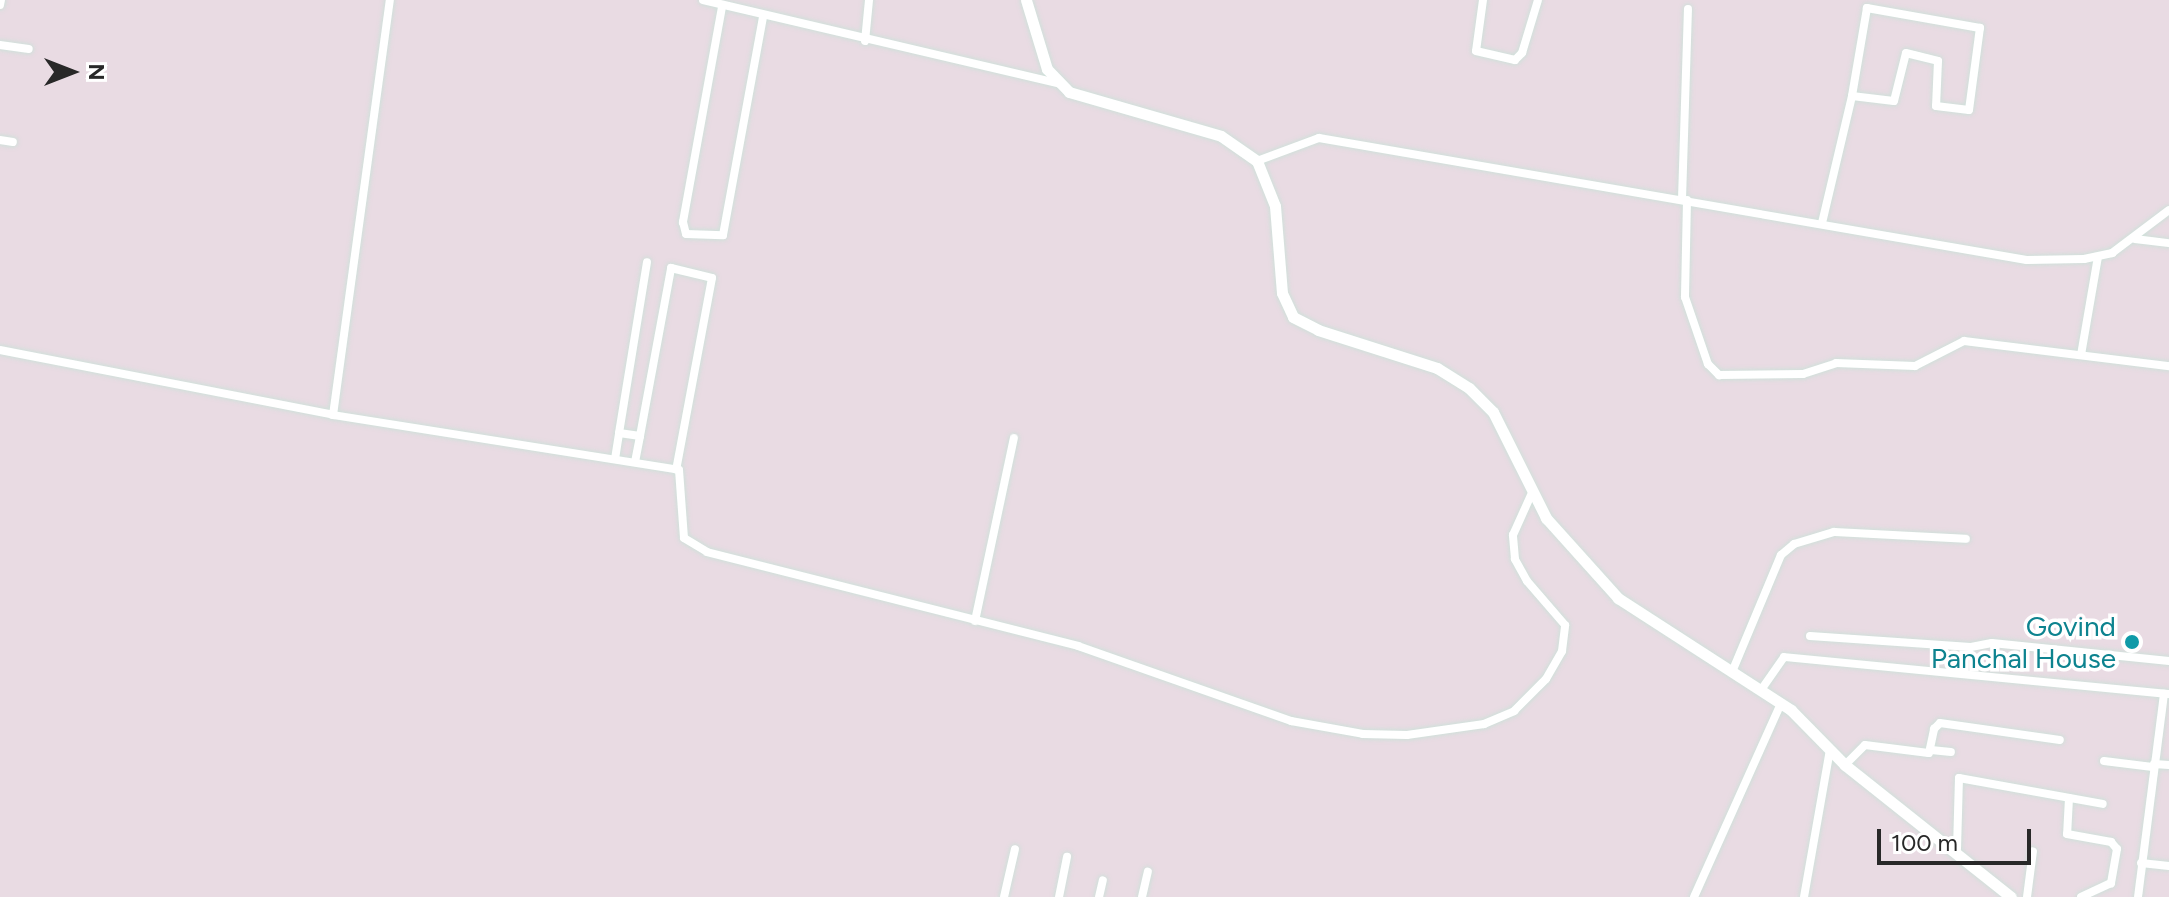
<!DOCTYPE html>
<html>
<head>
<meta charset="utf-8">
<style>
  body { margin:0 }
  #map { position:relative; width:2169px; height:897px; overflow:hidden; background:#e9dbe3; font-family:Figtree,sans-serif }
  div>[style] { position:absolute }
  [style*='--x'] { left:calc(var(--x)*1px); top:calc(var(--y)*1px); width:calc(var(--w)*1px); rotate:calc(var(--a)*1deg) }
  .roads { filter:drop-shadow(0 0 2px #d0e0da) drop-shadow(0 0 2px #d0e0da) }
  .minor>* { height:8px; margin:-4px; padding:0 4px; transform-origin:4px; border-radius:4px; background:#fff }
  .secondary>* { height:11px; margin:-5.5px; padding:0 5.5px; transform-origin:5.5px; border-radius:5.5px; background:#fff }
  .dots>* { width:22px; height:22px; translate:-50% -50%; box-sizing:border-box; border:4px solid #fff; border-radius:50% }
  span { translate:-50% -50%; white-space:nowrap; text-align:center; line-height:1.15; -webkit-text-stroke:7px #fff; paint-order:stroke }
  .culture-label { font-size:28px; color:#0d838f }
  .right { translate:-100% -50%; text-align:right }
  .north { position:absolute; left:32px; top:32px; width:80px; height:80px; -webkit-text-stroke:6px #fff; paint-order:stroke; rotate:90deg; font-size:22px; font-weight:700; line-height:32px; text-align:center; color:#282828 }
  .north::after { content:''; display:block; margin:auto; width:28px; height:36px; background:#282828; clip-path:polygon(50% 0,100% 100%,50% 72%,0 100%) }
  .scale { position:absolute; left:1877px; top:829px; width:154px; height:36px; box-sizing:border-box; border:4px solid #282828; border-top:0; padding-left:10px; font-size:24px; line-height:28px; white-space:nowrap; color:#282828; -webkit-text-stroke:6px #fff; paint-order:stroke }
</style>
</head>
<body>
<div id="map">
  <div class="roads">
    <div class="minor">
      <i style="--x:703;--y:0;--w:364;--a:13.2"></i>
      <i style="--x:1483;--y:0;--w:51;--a:97.8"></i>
      <i style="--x:1476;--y:51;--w:40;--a:13"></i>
      <i style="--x:1515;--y:60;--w:10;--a:-45"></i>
      <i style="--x:1522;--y:53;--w:55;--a:-73.2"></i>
      <i style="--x:0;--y:5;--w:5;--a:-79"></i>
      <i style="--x:722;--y:7;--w:219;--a:100.3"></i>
      <i style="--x:683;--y:222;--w:12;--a:76"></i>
      <i style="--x:686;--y:234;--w:37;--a:2"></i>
      <i style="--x:723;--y:235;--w:223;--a:-79.6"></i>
      <i style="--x:865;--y:41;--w:41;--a:-84.4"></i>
      <i style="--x:0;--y:45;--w:29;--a:8"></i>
      <i style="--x:0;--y:140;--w:13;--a:9"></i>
      <i style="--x:1257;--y:161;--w:66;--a:-20.4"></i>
      <i style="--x:1319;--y:138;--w:718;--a:9.78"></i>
      <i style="--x:2027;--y:260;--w:57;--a:-1"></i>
      <i style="--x:2084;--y:259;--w:29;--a:-12"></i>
      <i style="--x:2112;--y:253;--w:71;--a:-37"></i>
      <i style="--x:1682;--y:199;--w:190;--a:-88.2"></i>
      <i style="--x:1687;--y:200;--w:97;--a:91.2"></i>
      <i style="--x:1685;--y:297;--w:71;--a:71.1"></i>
      <i style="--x:1708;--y:364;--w:16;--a:45"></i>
      <i style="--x:1719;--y:375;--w:84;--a:-0.7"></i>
      <i style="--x:1803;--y:374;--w:35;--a:-18"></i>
      <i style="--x:1836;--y:363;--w:79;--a:2.2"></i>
      <i style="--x:1915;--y:366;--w:55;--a:-27"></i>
      <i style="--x:1964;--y:341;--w:207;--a:7"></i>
      <i style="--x:1822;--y:223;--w:130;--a:-76.7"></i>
      <i style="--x:1852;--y:96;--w:42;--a:6.8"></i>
      <i style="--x:1894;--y:101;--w:49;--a:-76"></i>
      <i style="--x:1906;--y:53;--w:33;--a:14"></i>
      <i style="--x:1938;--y:61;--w:45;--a:92.5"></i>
      <i style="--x:1936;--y:106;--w:33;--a:7"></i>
      <i style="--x:1969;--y:110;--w:83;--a:-82.4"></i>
      <i style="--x:1980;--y:28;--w:115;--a:-170"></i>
      <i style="--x:1867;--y:8;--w:89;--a:99.7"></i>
      <i style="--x:2135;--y:239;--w:34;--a:7"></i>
      <i style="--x:0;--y:350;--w:339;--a:11"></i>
      <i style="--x:333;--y:415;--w:350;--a:9"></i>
      <i style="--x:679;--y:470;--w:68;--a:85.8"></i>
      <i style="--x:684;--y:538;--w:27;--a:31"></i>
      <i style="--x:707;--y:552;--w:383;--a:14.2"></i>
      <i style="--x:1078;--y:646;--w:226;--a:19.4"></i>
      <i style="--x:1291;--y:721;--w:73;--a:10.2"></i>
      <i style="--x:1363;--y:734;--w:44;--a:1.3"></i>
      <i style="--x:1407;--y:735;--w:78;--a:-8.1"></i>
      <i style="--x:1484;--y:724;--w:33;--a:-23"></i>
      <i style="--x:1514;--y:711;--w:45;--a:-45"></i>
      <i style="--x:1546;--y:679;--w:32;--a:-60"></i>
      <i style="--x:1562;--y:651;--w:26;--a:-83"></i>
      <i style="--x:1565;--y:625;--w:58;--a:-130.8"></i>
      <i style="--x:1527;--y:581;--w:25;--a:-119"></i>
      <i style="--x:1515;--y:559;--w:24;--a:-95"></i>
      <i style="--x:1513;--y:535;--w:44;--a:-65.8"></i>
      <i style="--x:2081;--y:355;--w:99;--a:-80.2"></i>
      <i style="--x:333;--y:415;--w:419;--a:-82.2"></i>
      <i style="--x:640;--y:436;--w:171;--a:-79.5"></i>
      <i style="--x:671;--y:268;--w:42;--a:13.7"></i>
      <i style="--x:712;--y:278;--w:195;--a:100.6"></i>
      <i style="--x:615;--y:459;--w:26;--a:-81"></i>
      <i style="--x:635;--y:462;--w:26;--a:-79"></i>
      <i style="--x:640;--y:436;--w:21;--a:-172"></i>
      <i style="--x:619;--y:433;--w:173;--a:-80.7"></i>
      <i style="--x:975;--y:621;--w:187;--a:-78"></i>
      <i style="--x:1810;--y:636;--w:161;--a:3.9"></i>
      <i style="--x:1971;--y:647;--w:21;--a:-11"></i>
      <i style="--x:1992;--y:643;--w:178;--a:5.8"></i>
      <i style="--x:1732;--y:672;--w:127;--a:-67.3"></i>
      <i style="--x:1781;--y:555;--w:17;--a:-40"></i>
      <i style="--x:1794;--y:544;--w:42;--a:-16.7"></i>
      <i style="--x:1834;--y:532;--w:132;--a:3"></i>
      <i style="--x:1761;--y:690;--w:40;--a:-55.1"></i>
      <i style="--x:1784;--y:657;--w:387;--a:5.5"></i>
      <i style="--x:1931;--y:750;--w:20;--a:6"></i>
      <i style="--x:2104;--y:761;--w:49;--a:7"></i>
      <i style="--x:2154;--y:764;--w:15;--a:4"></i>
      <i style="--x:1845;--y:765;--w:28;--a:-45"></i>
      <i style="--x:1865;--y:745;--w:64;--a:7.1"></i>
      <i style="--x:1929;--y:753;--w:25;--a:-78"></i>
      <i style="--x:1934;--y:729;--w:8;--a:-45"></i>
      <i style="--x:1940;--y:723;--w:121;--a:8.1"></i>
      <i style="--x:2069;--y:798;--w:36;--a:93"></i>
      <i style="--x:2067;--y:834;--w:45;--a:10.3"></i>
      <i style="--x:2111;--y:842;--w:9;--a:49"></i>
      <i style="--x:2117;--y:849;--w:35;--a:100"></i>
      <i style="--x:2111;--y:883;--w:33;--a:155"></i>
      <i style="--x:1957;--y:849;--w:71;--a:-88.4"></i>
      <i style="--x:1959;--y:778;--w:146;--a:10.2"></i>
      <i style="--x:2141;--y:863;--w:28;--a:6"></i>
      <i style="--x:1004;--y:897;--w:49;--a:-77.1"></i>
      <i style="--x:1059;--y:897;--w:41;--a:-78.7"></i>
      <i style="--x:1099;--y:897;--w:17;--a:-77"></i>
      <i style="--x:1142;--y:897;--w:26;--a:-77"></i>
      <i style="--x:1694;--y:897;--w:213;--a:-65.8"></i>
      <i style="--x:1804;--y:897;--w:149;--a:-80"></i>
      <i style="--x:2027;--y:897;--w:46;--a:-82.6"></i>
      <i style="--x:2138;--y:897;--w:205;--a:-82.7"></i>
    </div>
    <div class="secondary">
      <i style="--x:1026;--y:0;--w:72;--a:73.1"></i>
      <i style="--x:1047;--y:69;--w:32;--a:46"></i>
      <i style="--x:1069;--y:92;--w:158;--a:16.1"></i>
      <i style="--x:1221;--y:136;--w:44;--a:34.8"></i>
      <i style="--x:1257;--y:161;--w:48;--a:68.2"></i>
      <i style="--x:1275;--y:206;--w:87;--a:85.4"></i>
      <i style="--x:1282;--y:293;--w:26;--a:65"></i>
      <i style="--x:1293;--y:317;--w:28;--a:27"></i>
      <i style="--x:1318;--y:330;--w:125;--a:17.7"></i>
      <i style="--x:1437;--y:368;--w:38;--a:32"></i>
      <i style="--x:1469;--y:388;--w:34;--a:45"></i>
      <i style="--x:1493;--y:412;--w:119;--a:63.4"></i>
      <i style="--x:1546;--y:518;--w:108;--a:48"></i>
      <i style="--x:1618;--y:598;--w:206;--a:32.9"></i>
      <i style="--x:1791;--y:710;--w:77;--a:45.5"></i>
      <i style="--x:1845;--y:765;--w:212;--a:38.5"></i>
    </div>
  </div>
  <div class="dots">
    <i style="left:2132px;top:642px;background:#0f9aa8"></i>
  </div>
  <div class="culture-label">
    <span class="right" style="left:2116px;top:642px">Govind<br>Panchal House</span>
  </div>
  <div class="north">N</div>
  <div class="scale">100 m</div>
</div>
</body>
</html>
